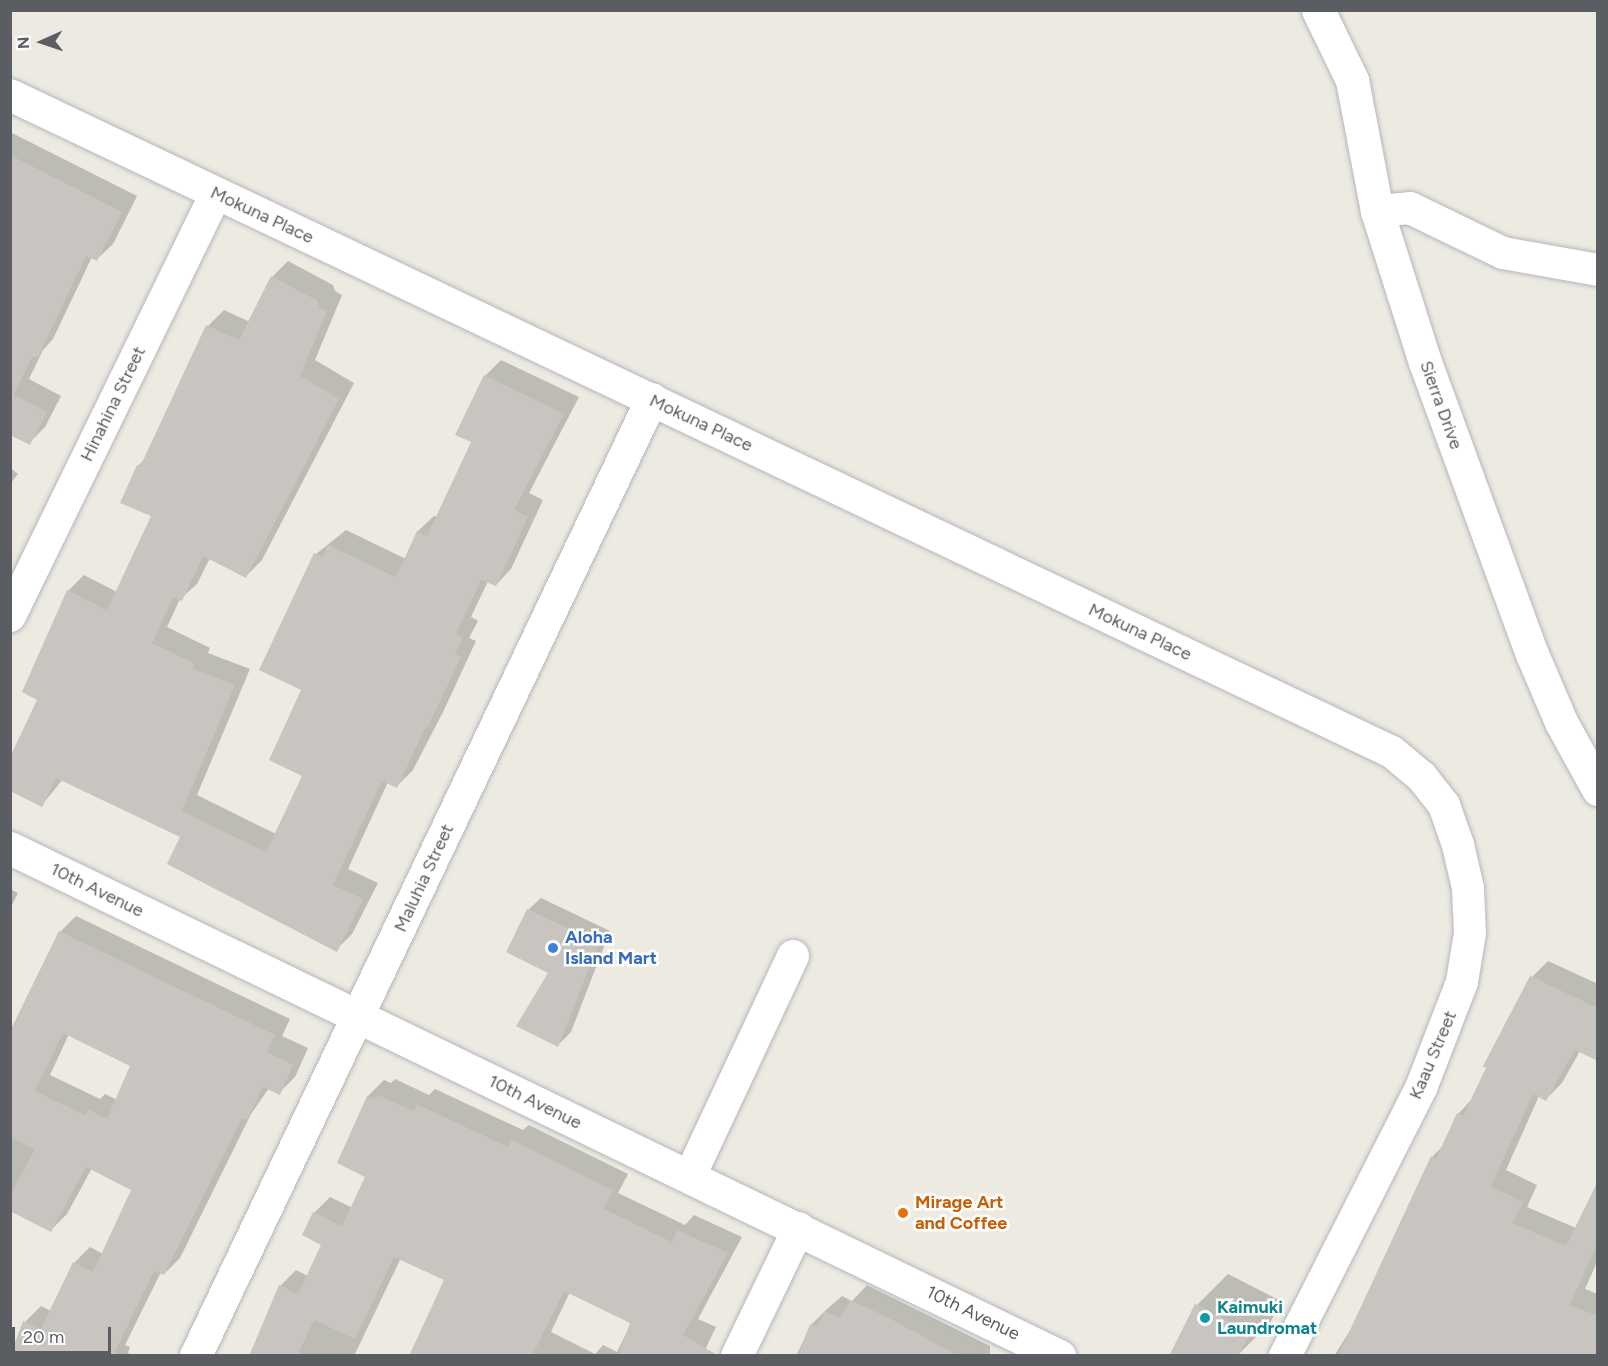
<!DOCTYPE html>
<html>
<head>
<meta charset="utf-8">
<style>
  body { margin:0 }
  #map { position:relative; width:1608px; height:1366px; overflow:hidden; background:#eceae1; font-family:Figtree,sans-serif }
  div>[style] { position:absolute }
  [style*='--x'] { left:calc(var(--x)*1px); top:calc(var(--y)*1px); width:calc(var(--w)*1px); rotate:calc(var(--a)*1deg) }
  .shadow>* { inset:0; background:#0003 }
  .building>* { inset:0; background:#c8c4bf }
  .roads { filter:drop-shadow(0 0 2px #b4b7bc) drop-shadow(0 0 2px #b4b7bc) }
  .minor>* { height:32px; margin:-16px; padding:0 16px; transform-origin:16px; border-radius:16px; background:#fff }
  .tertiary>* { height:33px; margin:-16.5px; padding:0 16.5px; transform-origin:16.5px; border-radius:16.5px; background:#fff }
  .dots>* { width:16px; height:16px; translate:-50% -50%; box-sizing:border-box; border:3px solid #fff; border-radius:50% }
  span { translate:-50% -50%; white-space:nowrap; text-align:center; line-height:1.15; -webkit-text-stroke:5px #fff; paint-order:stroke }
  .street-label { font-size:18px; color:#5a5d62 }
  .shop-label { font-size:18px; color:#366cbe; font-weight:700 }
  .left { translate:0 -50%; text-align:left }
  .food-label { font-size:18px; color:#c56008; font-weight:700 }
  .culture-label { font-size:18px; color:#0d838f; font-weight:700 }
  .frame { position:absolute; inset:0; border:12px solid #5a5d62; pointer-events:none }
  .north { position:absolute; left:12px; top:12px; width:60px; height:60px; -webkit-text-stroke:4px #fff; paint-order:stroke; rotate:267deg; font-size:16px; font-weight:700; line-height:24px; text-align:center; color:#5a5d62 }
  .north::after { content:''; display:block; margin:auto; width:21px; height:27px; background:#5a5d62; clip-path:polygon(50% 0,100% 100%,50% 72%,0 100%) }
  .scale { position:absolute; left:12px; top:1327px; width:99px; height:27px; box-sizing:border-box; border:3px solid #5a5d62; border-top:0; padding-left:8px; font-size:18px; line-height:21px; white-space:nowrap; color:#5a5d62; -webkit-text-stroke:4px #fff; paint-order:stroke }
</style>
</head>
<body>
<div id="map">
  <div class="shadow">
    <i style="clip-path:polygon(10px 132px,137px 196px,113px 244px,97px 259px,92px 257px,53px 339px,43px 350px,29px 379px,61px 396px,45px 427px,29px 443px,10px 433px)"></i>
    <i style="clip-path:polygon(288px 261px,333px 285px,335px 291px,342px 295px,315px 360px,354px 383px,262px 560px,246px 576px,210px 558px,197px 584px,180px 599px,167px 627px,210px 648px,208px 653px,250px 669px,197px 795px,276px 834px,304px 775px,302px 689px,316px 554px,346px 530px,406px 559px,418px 531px,434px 516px,438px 517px,473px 442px,485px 376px,501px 360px,579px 397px,529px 493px,543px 500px,511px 569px,496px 585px,488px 581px,471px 617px,478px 621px,469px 638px,476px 641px,444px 710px,413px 770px,397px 786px,388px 782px,348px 869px,378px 883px,352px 934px,336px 950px,182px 837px,63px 779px,42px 805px,39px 699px,68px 591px,84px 575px,117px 592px,153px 515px,138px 466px,146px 458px,208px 326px,224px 310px,250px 322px,272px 277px)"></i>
    <i style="clip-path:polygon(10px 468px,18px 474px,10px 484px)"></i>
    <i style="clip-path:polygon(10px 889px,18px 893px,10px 909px)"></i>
    <i style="clip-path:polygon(541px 898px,610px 931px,571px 1032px,558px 1045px,550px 972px,528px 910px)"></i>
    <i style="clip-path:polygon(evenodd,76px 916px,290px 1019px,282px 1036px,308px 1048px,295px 1077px,279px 1093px,269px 1088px,251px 1114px,180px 1258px,164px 1274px,161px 1272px,125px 1345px,130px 1347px,128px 1353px,134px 1356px,10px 1356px,25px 1322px,41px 1306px,51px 1311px,74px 1263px,90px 1247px,103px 1254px,133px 1189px,92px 1168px,67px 1214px,51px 1230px,10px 1210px,10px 1035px,60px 932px,76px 916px,69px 1034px,132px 1065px,117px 1100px,105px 1094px,100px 1099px,50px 1075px,69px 1034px)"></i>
    <i style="clip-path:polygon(1548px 961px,1598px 984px,1598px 1059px,1580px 1051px,1562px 1083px,1546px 1099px,1539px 1096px,1506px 1170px,1537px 1185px,1527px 1207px,1576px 1228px,1598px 1183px,1598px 1260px,1585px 1289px,1598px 1294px,1598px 1356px,1334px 1356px,1356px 1321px,1432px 1157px,1444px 1145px,1458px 1114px,1472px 1099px,1488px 1067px,1485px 1065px,1532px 977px)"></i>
    <i style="clip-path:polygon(evenodd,395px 1079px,429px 1095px,435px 1089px,523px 1130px,529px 1125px,628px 1174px,618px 1193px,685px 1225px,694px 1215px,742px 1237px,698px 1319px,716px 1327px,702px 1356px,410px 1356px,446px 1280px,401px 1258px,354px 1356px,251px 1356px,280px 1286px,296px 1270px,308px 1276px,323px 1244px,314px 1213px,330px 1197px,353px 1208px,367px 1176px,339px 1163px,368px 1096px,384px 1080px,391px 1083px,395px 1079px,570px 1292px,632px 1322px,617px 1352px,603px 1345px,595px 1354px,551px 1332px,570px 1292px)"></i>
    <i style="clip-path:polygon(1228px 1274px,1281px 1301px,1270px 1323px,1237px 1356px,1197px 1305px)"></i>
    <i style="clip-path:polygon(867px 1285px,990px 1346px,990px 1356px,796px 1356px,811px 1325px,827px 1309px,842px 1296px,852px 1301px)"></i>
  </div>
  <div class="building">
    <i style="clip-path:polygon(10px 155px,122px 212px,97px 261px,86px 256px,38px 357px,32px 357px,14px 395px,47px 412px,30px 445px,10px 435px)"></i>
    <i style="clip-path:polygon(271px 276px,318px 301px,319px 307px,327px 311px,300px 376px,339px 399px,246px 578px,203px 556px,182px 601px,173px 598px,152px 643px,195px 664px,193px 669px,235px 685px,182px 811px,266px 852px,302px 776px,269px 760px,301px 690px,259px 670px,314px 553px,323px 557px,328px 545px,396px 577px,417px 531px,427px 536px,471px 442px,455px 435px,484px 375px,564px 414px,514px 510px,528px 517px,496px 586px,481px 580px,456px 634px,463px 637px,455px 654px,461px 657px,428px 727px,426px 726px,397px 788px,382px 781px,333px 885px,363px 899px,337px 952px,167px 864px,180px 837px,56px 778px,42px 807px,10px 791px,10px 757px,37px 700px,22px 692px,67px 590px,107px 610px,151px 516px,120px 503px,137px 465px,140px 467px,206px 325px,239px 340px)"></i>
    <i style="clip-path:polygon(527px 909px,599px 943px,558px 1047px,516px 1026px,548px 973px,506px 952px)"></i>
    <i style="clip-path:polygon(evenodd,59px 931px,275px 1035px,267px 1052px,293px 1065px,280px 1095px,263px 1087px,247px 1120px,242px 1118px,164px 1275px,154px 1271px,113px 1356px,10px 1356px,23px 1321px,41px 1329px,73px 1262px,93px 1272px,131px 1190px,86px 1167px,51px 1232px,10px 1211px,10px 1195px,35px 1149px,12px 1138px,10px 1142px,10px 1031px,59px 931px,63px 1033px,130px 1066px,107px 1119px,88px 1109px,85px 1115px,35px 1091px,63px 1033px)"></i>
    <i style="clip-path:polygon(1530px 976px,1598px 1008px,1598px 1061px,1575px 1050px,1546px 1101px,1533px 1094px,1491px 1186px,1523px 1202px,1512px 1223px,1566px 1246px,1598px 1181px,1598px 1242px,1570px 1305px,1598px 1316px,1598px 1356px,1338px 1356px,1431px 1156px,1436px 1159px,1457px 1113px,1463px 1116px,1486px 1068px,1483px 1066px)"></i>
    <i style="clip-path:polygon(378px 1095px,413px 1111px,417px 1104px,508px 1147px,512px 1140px,613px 1190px,604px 1209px,672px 1242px,677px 1230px,728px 1253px,683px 1335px,719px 1356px,618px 1356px,630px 1323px,564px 1291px,532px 1356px,409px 1356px,444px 1280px,394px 1257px,355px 1339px,314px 1320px,297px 1356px,249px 1356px,279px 1285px,298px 1294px,321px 1245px,302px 1235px,313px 1212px,342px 1226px,365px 1177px,337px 1163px,367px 1096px,374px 1099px)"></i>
    <i style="clip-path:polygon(850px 1300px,887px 1317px,959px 1356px,798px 1356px,810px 1324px,817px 1327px,825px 1311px,840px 1318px)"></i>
    <i style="clip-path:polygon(1195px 1304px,1251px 1333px,1238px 1356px,1169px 1356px)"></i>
  </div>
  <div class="roads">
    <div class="minor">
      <i style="--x:10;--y:95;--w:1530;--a:25.43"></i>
      <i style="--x:1392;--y:752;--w:39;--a:40"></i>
      <i style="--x:1422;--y:777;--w:36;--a:52"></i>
      <i style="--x:1444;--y:805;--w:42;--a:70.7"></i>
      <i style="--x:1458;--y:845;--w:44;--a:76.9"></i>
      <i style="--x:1468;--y:888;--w:45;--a:87.5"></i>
      <i style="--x:1470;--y:933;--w:50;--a:99.3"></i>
      <i style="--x:1462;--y:982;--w:114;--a:111.1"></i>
      <i style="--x:1421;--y:1088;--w:301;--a:116.9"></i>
      <i style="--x:1377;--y:211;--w:33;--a:-5"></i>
      <i style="--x:1410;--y:208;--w:103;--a:25.8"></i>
      <i style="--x:1503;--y:253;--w:97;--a:10.1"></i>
      <i style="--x:10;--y:616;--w:470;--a:-64"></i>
      <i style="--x:690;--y:1176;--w:243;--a:-64.9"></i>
      <i style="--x:196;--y:1356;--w:1060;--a:-64.52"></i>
      <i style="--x:737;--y:1356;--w:142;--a:-64.2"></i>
    </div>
    <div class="tertiary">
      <i style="--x:1318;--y:10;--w:78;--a:64.1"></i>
      <i style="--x:1352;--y:80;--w:133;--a:79.2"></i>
      <i style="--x:1377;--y:211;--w:158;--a:72.4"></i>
      <i style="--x:1425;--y:362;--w:311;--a:69.9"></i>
      <i style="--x:1532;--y:654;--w:74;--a:66.9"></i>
      <i style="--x:1561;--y:722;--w:77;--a:61.1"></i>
      <i style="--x:10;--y:848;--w:1166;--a:25.84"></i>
    </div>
  </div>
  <div class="dots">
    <i style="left:553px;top:948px;background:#3f7fe0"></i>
    <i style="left:903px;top:1213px;background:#e8710a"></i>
    <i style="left:1205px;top:1318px;background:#0f9aa8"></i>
  </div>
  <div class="street-label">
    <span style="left:262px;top:215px;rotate:25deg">Mokuna Place</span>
    <span style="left:113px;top:404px;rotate:-64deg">Hinahina Street</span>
    <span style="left:1441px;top:405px;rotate:70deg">Sierra Drive</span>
    <span style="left:701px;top:423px;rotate:25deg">Mokuna Place</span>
    <span style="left:1140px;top:632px;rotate:25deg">Mokuna Place</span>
    <span style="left:424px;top:878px;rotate:-65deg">Maluhia Street</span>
    <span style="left:97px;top:890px;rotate:26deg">10th Avenue</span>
    <span style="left:1433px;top:1055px;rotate:-67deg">Kaau Street</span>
    <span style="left:535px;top:1102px;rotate:26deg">10th Avenue</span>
    <span style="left:973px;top:1313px;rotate:26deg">10th Avenue</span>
  </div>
  <div class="shop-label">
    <span class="left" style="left:565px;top:948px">Aloha<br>Island Mart</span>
  </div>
  <div class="food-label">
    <span class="left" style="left:915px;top:1213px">Mirage Art<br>and Coffee</span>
  </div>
  <div class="culture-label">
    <span class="left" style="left:1217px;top:1318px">Kaimuki<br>Laundromat</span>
  </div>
  <div class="frame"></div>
  <div class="north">N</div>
  <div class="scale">20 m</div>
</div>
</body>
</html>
